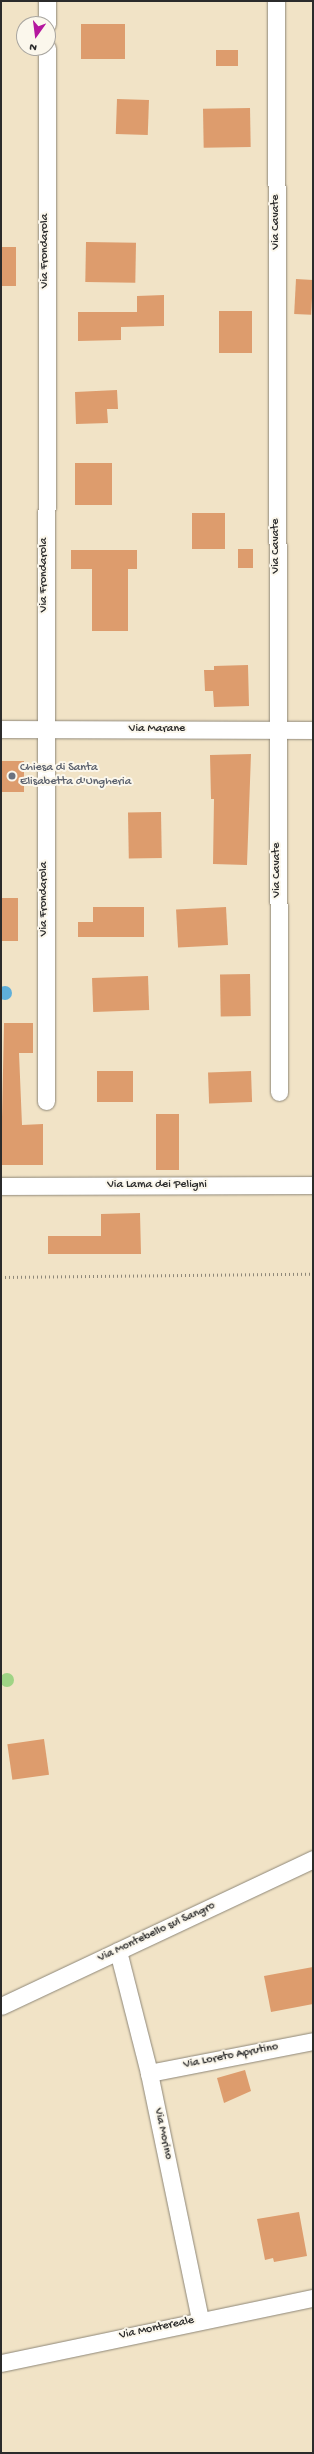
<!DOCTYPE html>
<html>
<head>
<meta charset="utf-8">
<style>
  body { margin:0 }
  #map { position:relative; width:314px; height:2454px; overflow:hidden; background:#f1e3c6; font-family:"Gochi Hand",sans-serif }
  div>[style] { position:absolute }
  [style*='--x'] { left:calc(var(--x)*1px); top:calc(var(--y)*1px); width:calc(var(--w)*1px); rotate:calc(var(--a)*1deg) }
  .green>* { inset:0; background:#9fd485 }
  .round { border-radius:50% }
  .water>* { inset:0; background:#5fafda }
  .building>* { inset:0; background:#dd9c6d; transform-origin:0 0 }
  .path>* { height:2.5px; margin-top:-1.25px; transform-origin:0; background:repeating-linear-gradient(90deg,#8e8778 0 1px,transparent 0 4px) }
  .roads { filter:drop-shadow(0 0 1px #8e8778) drop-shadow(0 0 1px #8e8778) }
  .street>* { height:17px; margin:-8.5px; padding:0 8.5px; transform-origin:8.5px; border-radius:8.5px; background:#fff }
  .dots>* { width:11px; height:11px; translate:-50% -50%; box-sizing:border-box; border:2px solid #fbf7ec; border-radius:50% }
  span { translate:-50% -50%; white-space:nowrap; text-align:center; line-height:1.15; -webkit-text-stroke:4px #fbf7ec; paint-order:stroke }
  .street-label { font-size:12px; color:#2b2b2b }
  .worship-label { font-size:12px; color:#5b616d }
  .left { translate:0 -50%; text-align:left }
  .frame { position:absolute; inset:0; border:2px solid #2b2b2b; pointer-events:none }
  .north { position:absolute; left:16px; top:16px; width:40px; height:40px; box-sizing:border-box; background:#fbf7ec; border:1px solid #a8a59f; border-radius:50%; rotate:194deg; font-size:11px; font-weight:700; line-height:16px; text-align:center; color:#2b2b2b }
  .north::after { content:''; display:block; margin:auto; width:14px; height:18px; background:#b5179e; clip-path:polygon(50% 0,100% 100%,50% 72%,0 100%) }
</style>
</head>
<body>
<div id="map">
  <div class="green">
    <i class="round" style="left:0;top:1673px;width:14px;height:14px"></i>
  </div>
  <div class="water">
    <i class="round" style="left:-2px;top:986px;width:14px;height:14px"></i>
  </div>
  <div class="building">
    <i style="left:81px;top:24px;width:44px;height:35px"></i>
    <i style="left:216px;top:50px;width:22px;height:16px"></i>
    <i style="left:117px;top:99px;width:32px;height:35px;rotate:2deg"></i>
    <i style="left:250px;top:108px;width:39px;height:47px;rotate:89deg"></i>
    <i style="left:86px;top:242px;width:50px;height:40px;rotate:1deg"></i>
    <i style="left:1px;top:247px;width:15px;height:39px"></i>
    <i style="left:296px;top:279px;width:17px;height:35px;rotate:3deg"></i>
    <i style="clip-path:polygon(164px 295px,164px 326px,121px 327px,121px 340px,78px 341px,78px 312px,137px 312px,137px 296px)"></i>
    <i style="left:219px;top:311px;width:33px;height:42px"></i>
    <i style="clip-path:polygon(117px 390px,118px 409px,107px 409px,108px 423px,76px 424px,75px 392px)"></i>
    <i style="left:75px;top:463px;width:37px;height:42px"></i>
    <i style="left:192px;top:513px;width:33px;height:36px"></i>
    <i style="left:238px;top:549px;width:15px;height:19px"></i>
    <i style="clip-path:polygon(71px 550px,137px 550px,137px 569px,128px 569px,128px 631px,92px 631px,92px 569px,71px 569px)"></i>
    <i style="clip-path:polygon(248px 665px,249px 706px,214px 707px,213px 691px,205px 691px,204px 670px,214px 670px,214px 666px)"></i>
    <i style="clip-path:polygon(251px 754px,247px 865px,213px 864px,214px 799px,211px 799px,210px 755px)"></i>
    <i style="left:1px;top:761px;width:23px;height:31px"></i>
    <i style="left:161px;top:812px;width:46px;height:33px;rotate:89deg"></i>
    <i style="left:1px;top:898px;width:17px;height:43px"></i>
    <i style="clip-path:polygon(93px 907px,144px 907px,144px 937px,78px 937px,78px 922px,93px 922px)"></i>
    <i style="left:226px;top:907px;width:38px;height:50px;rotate:87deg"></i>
    <i style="left:250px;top:974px;width:42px;height:30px;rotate:89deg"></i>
    <i style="left:148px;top:976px;width:34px;height:56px;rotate:88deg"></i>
    <i style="clip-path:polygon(4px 1023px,33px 1023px,33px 1053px,19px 1053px,22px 1125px,43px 1124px,43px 1165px,1px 1165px)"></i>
    <i style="left:97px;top:1071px;width:36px;height:31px"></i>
    <i style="left:251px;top:1071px;width:31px;height:43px;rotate:88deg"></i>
    <i style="left:156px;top:1114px;width:23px;height:56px"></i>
    <i style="clip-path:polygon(140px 1213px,141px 1254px,48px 1254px,48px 1236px,101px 1236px,101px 1214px)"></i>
    <i style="left:44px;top:1739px;width:36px;height:37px;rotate:82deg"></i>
    <i style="clip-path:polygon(313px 1967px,313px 2004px,271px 2012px,264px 1976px)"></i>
    <i style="clip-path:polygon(245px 2070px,251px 2091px,224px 2103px,217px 2078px)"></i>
    <i style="clip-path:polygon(299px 2212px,307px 2256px,274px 2262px,273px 2258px,265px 2260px,257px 2219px)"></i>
  </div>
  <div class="path">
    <i style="--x:1;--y:1277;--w:312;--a:-0.6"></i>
  </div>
  <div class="roads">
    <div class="street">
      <i style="--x:276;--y:1;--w:1091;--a:89.84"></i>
      <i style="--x:47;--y:24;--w:23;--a:-90"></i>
      <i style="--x:1;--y:729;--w:312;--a:0.2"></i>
      <i style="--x:46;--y:1101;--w:1053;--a:-89.95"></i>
      <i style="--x:1;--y:1186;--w:312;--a:-0.2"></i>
      <i style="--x:118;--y:1951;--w:126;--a:75.7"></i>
      <i style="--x:149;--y:2073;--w:251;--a:78.3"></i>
      <i style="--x:1;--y:2006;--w:345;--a:-25.2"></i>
      <i style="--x:149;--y:2073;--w:167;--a:-11"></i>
      <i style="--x:1;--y:2363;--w:319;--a:-11.8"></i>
    </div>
  </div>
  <div class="dots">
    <i style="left:12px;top:776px;background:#6b7280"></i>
  </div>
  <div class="street-label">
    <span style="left:277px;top:222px;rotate:-90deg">Via Cavate</span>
    <span style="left:46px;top:251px;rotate:-90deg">Via Frondarola</span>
    <span style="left:277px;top:546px;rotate:-90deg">Via Cavate</span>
    <span style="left:45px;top:575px;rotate:-90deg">Via Frondarola</span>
    <span style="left:157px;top:730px">Via Marane</span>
    <span style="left:278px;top:870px;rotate:-90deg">Via Cavate</span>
    <span style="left:45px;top:899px;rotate:-90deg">Via Frondarola</span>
    <span style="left:157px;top:1186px">Via Lama dei Peligni</span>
    <span style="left:157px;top:1933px;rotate:-25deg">Via Montebello sul Sangro</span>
    <span style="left:231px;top:2057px;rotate:-11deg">Via Loreto Aprutino</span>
    <span style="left:162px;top:2134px;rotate:78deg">Via Morino</span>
    <span style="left:157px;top:2329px;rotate:-12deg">Via Montereale</span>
  </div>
  <div class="worship-label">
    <span class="left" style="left:20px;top:776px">Chiesa di Santa<br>Elisabetta d'Ungheria</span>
  </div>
  <div class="frame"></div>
  <div class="north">N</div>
</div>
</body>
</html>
